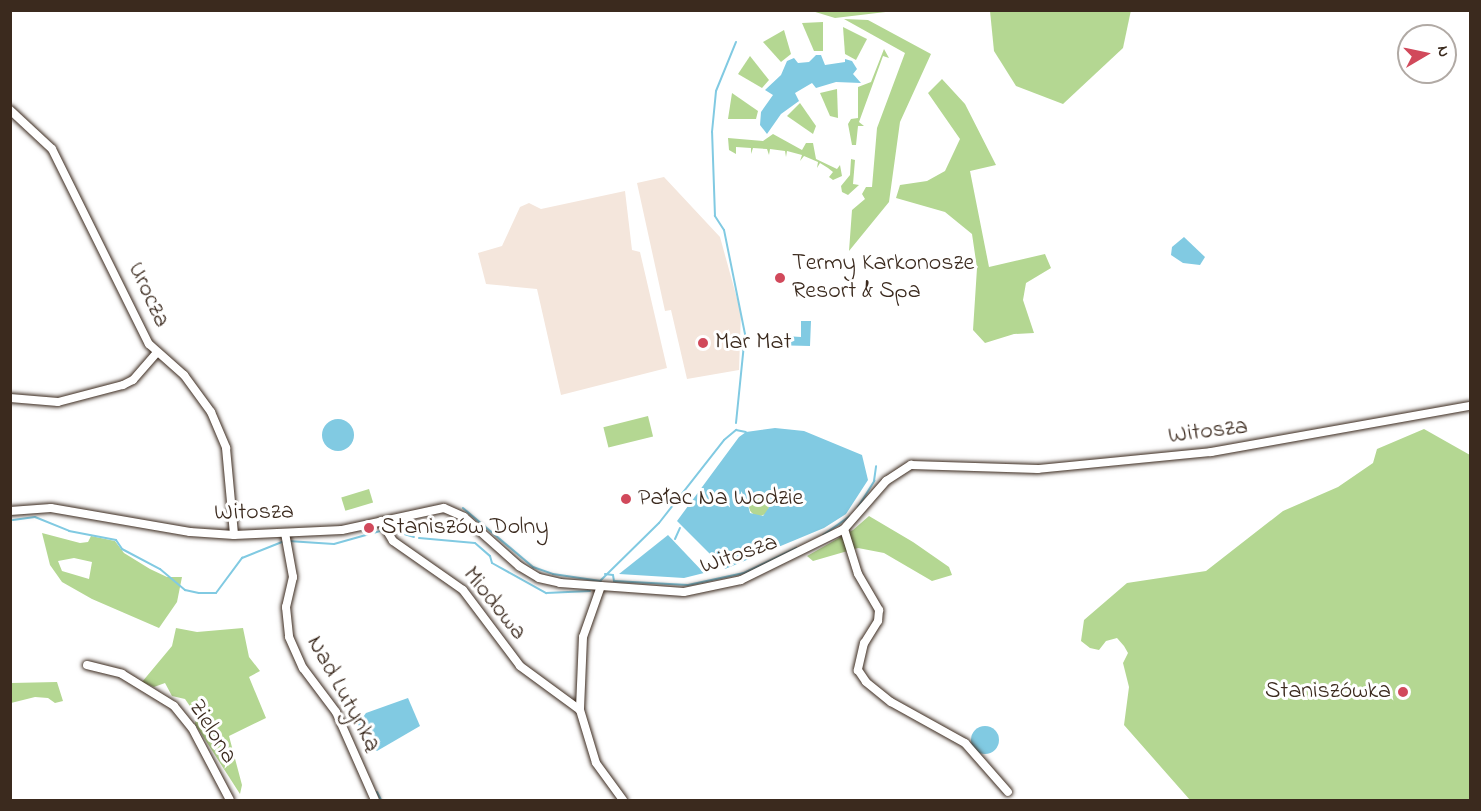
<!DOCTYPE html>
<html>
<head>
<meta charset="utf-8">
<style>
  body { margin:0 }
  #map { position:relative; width:1481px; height:811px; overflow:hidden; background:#fff; font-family:"Indie Flower",sans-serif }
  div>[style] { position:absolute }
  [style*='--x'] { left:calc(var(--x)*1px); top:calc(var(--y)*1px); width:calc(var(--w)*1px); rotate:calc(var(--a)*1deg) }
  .built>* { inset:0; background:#f4e6dc }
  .green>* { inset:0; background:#b4d792; transform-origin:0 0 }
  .round { border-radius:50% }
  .water>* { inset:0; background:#81cae2 }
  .stream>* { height:2px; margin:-1px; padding:0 1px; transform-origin:1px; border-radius:1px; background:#81cae2 }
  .roads { filter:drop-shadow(0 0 2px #3b2a1e) drop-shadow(0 0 2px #3b2a1e) }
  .minor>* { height:8px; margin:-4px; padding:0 4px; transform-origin:4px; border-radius:4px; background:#fff }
  .dots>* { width:16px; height:16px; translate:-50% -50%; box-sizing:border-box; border:3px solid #fff; border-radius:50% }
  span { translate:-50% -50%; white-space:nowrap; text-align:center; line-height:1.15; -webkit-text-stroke:6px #fff; paint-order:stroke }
  .poi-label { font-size:24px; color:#3b2a1e }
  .left { translate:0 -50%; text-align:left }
  .right { translate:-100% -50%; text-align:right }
  .street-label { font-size:24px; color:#3b2a1e }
  .frame { position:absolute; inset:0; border:12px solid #3b2a1e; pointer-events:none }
  .north { position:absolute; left:1397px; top:24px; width:60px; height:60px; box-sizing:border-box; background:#fff; border:2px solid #b1aaa5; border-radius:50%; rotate:81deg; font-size:16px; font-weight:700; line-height:24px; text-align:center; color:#3b2a1e }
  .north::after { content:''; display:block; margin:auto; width:21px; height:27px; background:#d1495b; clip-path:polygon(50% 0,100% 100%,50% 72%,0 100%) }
</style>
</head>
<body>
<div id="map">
  <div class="built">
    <i style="clip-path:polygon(664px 177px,720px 237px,741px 313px,739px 370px,687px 379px,671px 310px,665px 311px,637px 183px)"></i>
    <i style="clip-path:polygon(625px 191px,632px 250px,640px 252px,667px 368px,561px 395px,537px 289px,486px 284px,478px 253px,502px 246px,520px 207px,529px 203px,541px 209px)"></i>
  </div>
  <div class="green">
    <i style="clip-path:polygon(1131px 10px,1123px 48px,1063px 104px,1016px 86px,994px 51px,990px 11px)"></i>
    <i style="clip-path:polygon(812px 11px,894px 11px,835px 18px)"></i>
    <i style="clip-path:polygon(844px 19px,868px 20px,931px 54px,900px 122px,889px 202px,849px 251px,852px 210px,865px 199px,862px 194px,866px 187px,872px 187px,877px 128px,905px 53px)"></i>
    <i style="clip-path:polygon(823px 22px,823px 51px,814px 51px,802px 23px)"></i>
    <i style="clip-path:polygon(843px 27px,867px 39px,856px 60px,845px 54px)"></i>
    <i style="clip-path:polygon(784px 30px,791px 54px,781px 62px,763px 42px)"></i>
    <i style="clip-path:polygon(884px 49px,889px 58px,883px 56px,859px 122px,864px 126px,858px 126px,856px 145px,852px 145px,848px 124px,851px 119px,858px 118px,858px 87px,871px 82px)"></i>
    <i style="clip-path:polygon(750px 56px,769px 80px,762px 88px,738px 74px)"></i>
    <i style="clip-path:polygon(942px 79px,965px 104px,996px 165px,970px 171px,989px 267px,1045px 254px,1051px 268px,1026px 283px,1023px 300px,1034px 333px,1014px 334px,985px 343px,973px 330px,977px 268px,972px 234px,945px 212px,896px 198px,900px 185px,927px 181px,945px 171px,960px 139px,928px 93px)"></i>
    <i style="clip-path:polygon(837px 89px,838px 118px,830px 116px,820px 93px)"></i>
    <i style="clip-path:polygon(732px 93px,758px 111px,756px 119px,728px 119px)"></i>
    <i style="clip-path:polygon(800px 103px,816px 126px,813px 134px,787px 116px)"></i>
    <i style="clip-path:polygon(773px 134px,802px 150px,806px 143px,813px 143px,816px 159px,837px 169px,840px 165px,842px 176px,833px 180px,829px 177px,833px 172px,828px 168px,820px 163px,817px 168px,818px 162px,804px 156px,800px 161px,802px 155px,787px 151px,786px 157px,785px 151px,770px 149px,769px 155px,767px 149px,753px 148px,751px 154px,751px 148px,736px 147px,736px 154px,729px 150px,728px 138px,763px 141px)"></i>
    <i style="clip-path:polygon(851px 159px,855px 160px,853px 184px,859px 185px,848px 195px,842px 192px,841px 186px,850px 175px)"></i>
    <i style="left:648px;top:416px;width:21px;height:46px;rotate:76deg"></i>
    <i style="clip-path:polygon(1424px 429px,1470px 455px,1470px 800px,1190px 800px,1124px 725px,1129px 687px,1123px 663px,1128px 653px,1124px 646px,1117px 638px,1106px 641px,1099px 650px,1090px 648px,1081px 641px,1084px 620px,1127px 583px,1206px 571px,1283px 511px,1338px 487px,1373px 463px,1377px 449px)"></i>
    <i style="left:369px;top:489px;width:14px;height:29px;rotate:73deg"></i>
    <i class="round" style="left:749px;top:496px;width:20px;height:20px"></i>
    <i style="clip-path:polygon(869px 516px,913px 542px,949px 567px,952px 575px,932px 581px,884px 553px,858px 548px,813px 561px,807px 556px,853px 530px)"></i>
    <i style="clip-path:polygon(evenodd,42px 533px,80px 543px,88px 542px,91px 536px,115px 541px,124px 553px,150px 569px,167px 577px,182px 577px,177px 602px,159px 628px,92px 599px,62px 582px,50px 565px,42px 533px,74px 558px,92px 562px,89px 579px,62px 571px,58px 561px,74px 558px)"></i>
    <i style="clip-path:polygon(176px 628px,197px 632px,243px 628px,249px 657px,260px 671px,249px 677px,266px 718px,229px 736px,242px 785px,240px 794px,195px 724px,196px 715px,185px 699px,172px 696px,165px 683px,154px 687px,142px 682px,172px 646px)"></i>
    <i style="clip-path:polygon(57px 682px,63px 701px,55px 703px,48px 698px,35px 697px,11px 703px,11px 683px)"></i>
  </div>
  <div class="water">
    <i style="clip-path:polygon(816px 55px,821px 55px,825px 65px,845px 62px,845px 59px,852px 61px,857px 69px,853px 74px,861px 83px,836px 82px,816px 88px,812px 83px,795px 93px,799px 101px,781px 114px,767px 134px,760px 125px,761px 112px,773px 95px,765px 90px,781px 75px,787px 61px,794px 58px,798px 63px,809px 62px)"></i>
    <i style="clip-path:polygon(1184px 237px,1205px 257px,1200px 265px,1183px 263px,1171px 255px,1172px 247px)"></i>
    <i style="clip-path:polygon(801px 321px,811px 321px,810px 346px,769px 345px,769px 335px,801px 337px)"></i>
    <i class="round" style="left:322px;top:419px;width:32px;height:32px"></i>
    <i style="clip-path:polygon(evenodd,775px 428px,804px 431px,862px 455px,868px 480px,846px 514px,824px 528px,725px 569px,677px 521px,739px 437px,746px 432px,775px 428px,759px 496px,766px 497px,770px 506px,763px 516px,750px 513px,748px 505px,759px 496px)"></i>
    <i style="clip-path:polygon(668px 535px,704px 573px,684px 578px,619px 574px)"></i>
    <i style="clip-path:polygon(408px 698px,420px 726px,377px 751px,367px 746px,358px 724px,366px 713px)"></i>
    <i class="round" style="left:971px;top:726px;width:28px;height:28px"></i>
  </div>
  <div class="stream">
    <i style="--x:736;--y:423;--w:89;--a:-84.2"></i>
    <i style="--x:745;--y:334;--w:106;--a:-101.4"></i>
    <i style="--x:724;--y:230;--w:17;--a:-123"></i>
    <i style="--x:715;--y:216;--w:84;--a:-92"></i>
    <i style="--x:712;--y:132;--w:41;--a:-84.4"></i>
    <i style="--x:716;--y:91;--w:53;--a:-67.8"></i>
    <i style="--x:858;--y:507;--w:31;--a:-58"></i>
    <i style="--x:874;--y:481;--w:15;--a:-82"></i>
    <i style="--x:463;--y:508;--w:92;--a:40.1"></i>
    <i style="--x:533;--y:567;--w:21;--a:19"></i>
    <i style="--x:553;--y:574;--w:48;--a:8.5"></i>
    <i style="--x:600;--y:581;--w:83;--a:-44.5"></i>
    <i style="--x:659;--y:523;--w:105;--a:-51.9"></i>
    <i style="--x:724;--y:440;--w:16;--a:-40"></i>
    <i style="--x:736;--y:430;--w:10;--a:11"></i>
    <i style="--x:13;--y:520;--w:22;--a:-8"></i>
    <i style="--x:35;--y:517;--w:37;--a:22"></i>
    <i style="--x:69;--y:531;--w:48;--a:10.8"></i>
    <i style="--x:116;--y:540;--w:11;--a:56"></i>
    <i style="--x:122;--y:549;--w:43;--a:27.8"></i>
    <i style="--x:160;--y:569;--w:33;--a:40"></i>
    <i style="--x:185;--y:590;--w:14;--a:12"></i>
    <i style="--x:199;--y:593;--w:17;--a:0"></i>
    <i style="--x:216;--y:593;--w:44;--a:-53.4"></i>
    <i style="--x:242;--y:558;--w:43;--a:-21.8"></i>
    <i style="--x:391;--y:530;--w:24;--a:17"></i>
    <i style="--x:823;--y:535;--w:33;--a:-35"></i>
    <i style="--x:419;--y:538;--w:56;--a:5.1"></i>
    <i style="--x:475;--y:543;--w:20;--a:41"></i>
    <i style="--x:490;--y:556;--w:7;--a:74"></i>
    <i style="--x:492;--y:563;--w:62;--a:29.1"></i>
    <i style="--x:546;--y:593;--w:44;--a:-2.6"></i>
    <i style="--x:675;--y:539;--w:12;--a:-66"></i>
    <i style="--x:288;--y:541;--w:46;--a:3.7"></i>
    <i style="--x:334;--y:544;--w:48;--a:-15.8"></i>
    <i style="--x:605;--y:574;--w:8;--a:7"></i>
    <i style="--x:613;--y:575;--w:6;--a:81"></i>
    <i style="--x:614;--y:581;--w:74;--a:3.1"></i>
    <i style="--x:688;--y:585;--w:57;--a:-12.1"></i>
    <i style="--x:744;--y:573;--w:58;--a:-25.7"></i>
    <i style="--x:377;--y:792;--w:9;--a:63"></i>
  </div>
  <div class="roads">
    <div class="minor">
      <i style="--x:10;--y:110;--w:57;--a:42.9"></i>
      <i style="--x:52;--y:149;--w:218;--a:63.6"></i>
      <i style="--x:149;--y:344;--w:47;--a:41.5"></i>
      <i style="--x:184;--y:375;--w:46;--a:53.9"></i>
      <i style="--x:211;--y:412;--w:39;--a:67"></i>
      <i style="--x:226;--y:448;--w:87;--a:84.7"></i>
      <i style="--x:10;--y:398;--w:48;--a:4.8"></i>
      <i style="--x:58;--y:402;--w:67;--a:-14.7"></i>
      <i style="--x:123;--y:385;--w:11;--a:-27"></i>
      <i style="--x:133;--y:380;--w:35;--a:-49"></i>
      <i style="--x:10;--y:511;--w:41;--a:-4.2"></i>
      <i style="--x:51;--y:508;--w:141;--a:9.8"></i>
      <i style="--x:190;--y:532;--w:44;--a:3.9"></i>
      <i style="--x:234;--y:535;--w:108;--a:-2.7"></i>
      <i style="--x:342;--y:530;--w:104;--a:-12.2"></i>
      <i style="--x:444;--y:508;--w:22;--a:24"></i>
      <i style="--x:464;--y:517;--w:74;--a:41.7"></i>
      <i style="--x:519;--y:566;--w:23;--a:31"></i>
      <i style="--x:539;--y:578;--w:22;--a:13"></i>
      <i style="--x:560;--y:583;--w:124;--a:4.2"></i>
      <i style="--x:684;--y:592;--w:58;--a:-11.9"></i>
      <i style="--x:741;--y:580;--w:115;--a:-26.3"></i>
      <i style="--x:844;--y:529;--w:64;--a:-48.8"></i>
      <i style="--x:886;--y:481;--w:30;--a:-33"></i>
      <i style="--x:911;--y:465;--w:127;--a:1.8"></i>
      <i style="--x:1038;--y:469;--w:174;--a:-5.6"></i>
      <i style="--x:1211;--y:452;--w:263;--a:-10.1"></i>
      <i style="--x:381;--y:521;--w:23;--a:59"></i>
      <i style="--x:393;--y:541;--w:85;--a:35"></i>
      <i style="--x:463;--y:590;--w:95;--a:53.1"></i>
      <i style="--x:520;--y:666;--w:74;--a:36.3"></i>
      <i style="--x:844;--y:529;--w:47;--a:72.7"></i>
      <i style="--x:858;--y:574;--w:42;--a:59.7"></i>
      <i style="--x:879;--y:610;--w:11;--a:95"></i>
      <i style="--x:878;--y:621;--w:26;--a:122"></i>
      <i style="--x:864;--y:643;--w:28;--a:103"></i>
      <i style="--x:858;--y:670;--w:14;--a:56"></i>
      <i style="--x:866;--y:682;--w:32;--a:39"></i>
      <i style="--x:891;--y:702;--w:85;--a:29"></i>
      <i style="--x:965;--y:743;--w:65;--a:48.7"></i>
      <i style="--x:285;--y:533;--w:45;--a:79.7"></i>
      <i style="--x:293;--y:577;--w:31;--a:103"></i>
      <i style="--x:286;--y:607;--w:30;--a:84"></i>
      <i style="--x:289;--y:637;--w:34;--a:66"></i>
      <i style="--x:303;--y:668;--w:55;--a:53.1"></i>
      <i style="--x:336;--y:712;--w:96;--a:66.1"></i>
      <i style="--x:601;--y:586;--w:54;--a:109.4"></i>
      <i style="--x:583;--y:637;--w:73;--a:92.4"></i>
      <i style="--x:580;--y:710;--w:55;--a:73.2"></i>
      <i style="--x:596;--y:763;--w:46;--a:53.9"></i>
      <i style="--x:87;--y:665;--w:36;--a:14"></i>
      <i style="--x:122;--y:674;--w:61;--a:31.6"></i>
      <i style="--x:174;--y:706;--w:28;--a:51"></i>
      <i style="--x:192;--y:728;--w:81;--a:62.2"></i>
    </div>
  </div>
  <div class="dots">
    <i style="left:780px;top:278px;background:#d1495b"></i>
    <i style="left:703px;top:343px;background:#d1495b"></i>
    <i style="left:626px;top:499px;background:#d1495b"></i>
    <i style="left:369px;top:528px;background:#d1495b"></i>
    <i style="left:1403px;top:692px;background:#d1495b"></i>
  </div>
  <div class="poi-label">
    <span class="left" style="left:792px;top:278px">Termy Karkonosze<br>Resort &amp; Spa</span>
    <span class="left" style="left:715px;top:343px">Mar Mat</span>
    <span class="left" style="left:638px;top:499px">Pałac Na Wodzie</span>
    <span class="left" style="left:381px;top:528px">Staniszów Dolny</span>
    <span class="right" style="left:1391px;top:692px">Staniszówka</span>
  </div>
  <div class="street-label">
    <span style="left:148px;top:295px;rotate:65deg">Urocza</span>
    <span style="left:1208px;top:432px;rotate:-7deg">Witosza</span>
    <span style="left:254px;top:513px;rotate:-1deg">Witosza</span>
    <span style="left:739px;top:555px;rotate:-19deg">Witosza</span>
    <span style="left:494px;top:604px;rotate:51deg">Miodowa</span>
    <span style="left:343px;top:694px;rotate:61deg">Nad Lutynką</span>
    <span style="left:212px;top:732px;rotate:58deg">Zielona</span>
  </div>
  <div class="frame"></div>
  <div class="north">N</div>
</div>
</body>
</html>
